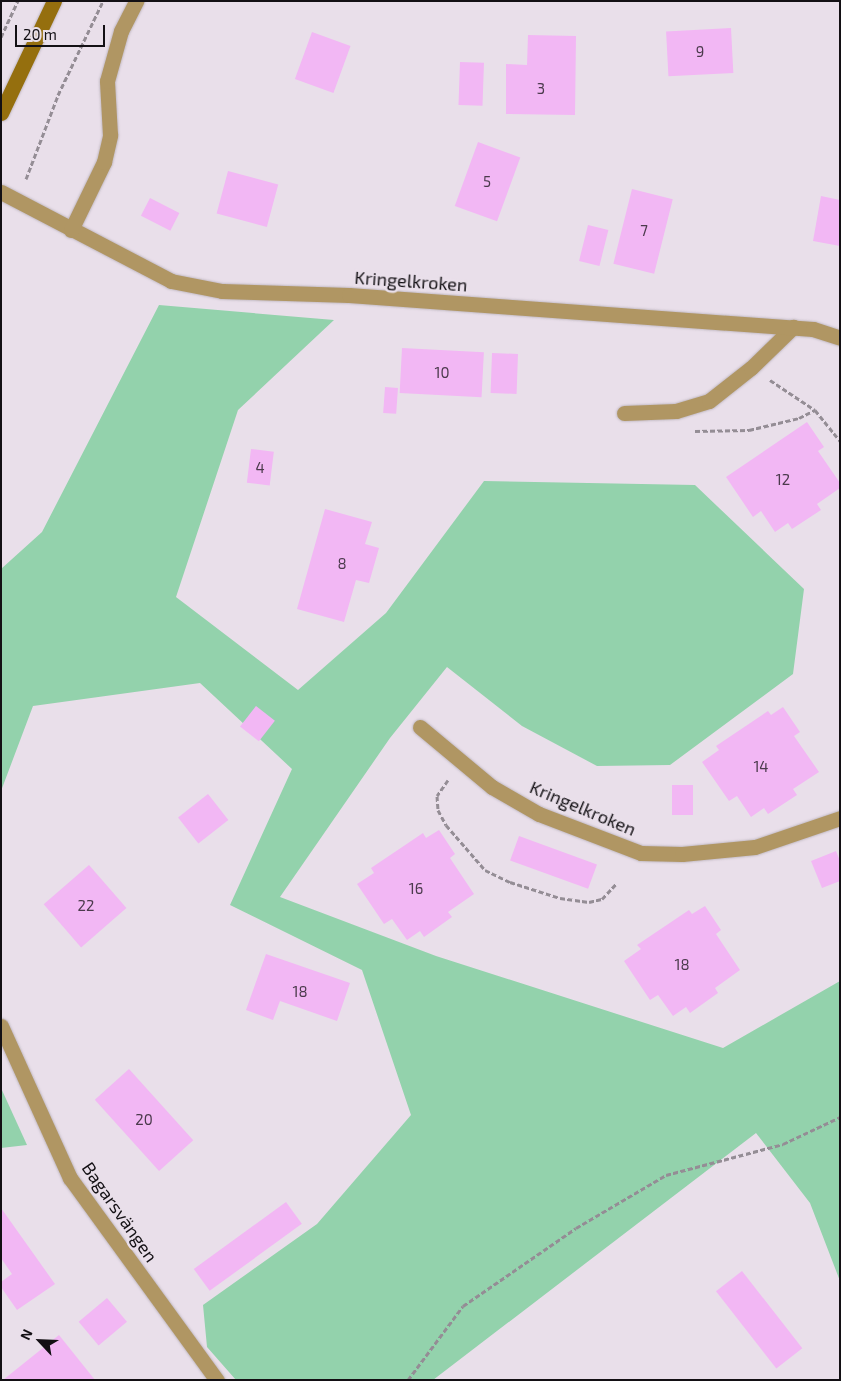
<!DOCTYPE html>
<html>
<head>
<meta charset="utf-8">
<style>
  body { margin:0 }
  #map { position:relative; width:841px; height:1381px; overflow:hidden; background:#e9dfea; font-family:"Exo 2",sans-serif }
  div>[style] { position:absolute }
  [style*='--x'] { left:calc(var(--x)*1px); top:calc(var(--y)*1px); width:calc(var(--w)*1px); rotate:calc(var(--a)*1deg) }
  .green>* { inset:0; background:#93d2ac }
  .building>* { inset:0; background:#f2b7f4; transform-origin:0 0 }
  .path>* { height:3px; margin-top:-1.5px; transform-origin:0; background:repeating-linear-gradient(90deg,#948d95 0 5px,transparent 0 7.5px) }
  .roads { filter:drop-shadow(0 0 1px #c2bac3) drop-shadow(0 0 1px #c2bac3) }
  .lane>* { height:15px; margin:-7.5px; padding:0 7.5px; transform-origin:7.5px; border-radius:7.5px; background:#b09663 }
  .street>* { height:15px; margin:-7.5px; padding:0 7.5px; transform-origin:7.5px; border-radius:7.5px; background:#b09663 }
  .secondary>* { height:15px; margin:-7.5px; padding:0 7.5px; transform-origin:7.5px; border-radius:7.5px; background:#956f0e }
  span { translate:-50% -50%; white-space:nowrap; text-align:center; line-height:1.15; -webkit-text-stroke:5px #e9dfea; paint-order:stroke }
  .number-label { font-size:15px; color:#4b3a4c }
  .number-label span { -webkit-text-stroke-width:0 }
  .street-label { font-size:18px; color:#131014 }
  .frame { position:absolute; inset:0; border:2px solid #131014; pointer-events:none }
  .north { position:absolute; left:15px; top:1316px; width:50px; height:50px; -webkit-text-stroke:4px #e9dfea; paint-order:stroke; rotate:295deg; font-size:14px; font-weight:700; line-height:20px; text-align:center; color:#131014 }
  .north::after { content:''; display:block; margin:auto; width:18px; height:22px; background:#131014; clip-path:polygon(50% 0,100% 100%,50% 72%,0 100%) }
  .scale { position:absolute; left:15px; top:25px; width:90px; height:22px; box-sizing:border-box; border:2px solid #131014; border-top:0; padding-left:6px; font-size:15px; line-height:18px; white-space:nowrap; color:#131014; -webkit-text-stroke:4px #e9dfea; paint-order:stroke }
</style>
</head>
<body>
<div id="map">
  <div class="green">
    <i style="clip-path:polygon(159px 305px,334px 320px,238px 410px,176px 597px,298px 690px,386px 613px,484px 481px,695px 485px,804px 589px,793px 674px,670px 765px,597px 766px,522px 726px,447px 667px,390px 738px,280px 897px,436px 956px,723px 1048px,840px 981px,840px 1281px,810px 1203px,756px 1133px,433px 1380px,236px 1380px,207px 1347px,203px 1305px,317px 1224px,411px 1115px,362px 970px,230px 905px,292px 769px,200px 683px,33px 706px,1px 791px,1px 569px,42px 532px)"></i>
    <i style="clip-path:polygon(1px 1088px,27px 1145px,1px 1148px)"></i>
  </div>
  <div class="building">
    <i style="left:731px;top:28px;width:45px;height:65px;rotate:87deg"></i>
    <i style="left:312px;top:32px;width:41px;height:50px;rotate:20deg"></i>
    <i style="clip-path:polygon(528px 35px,576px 36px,575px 115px,506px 114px,506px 64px,527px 65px)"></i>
    <i style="left:460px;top:62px;width:24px;height:43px;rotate:2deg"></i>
    <i style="left:478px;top:142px;width:45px;height:68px;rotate:20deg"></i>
    <i style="left:228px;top:171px;width:52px;height:44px;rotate:15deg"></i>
    <i style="left:632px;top:189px;width:42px;height:77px;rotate:14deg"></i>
    <i style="clip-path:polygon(821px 196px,840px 200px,840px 246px,813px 241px)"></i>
    <i style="left:150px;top:198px;width:33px;height:20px;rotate:27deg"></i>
    <i style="left:588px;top:225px;width:21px;height:37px;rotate:14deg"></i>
    <i style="left:402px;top:348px;width:82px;height:45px;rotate:3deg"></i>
    <i style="left:492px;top:353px;width:26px;height:40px;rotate:2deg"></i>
    <i style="left:385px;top:387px;width:13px;height:26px;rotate:4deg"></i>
    <i style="clip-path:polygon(807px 422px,824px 447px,818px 451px,840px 483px,840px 488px,817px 504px,821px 510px,792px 529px,788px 523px,775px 532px,761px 511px,753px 517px,726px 477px)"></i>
    <i style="left:251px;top:449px;width:23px;height:34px;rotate:7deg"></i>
    <i style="clip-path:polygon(325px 509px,372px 522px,365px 544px,379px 548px,369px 583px,356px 580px,344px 622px,297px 609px)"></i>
    <i style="left:256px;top:706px;width:24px;height:26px;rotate:38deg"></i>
    <i style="clip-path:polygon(783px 707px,800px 732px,794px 736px,819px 772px,793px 789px,797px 795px,768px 814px,764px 808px,751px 817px,737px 796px,729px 801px,702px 762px,719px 750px,716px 746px,768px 711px,771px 715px)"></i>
    <i style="left:672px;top:785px;width:21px;height:30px"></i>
    <i style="left:208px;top:794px;width:33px;height:38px;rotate:52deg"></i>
    <i style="clip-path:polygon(439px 830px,455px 854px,450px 858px,474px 894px,448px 912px,452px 917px,424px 937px,420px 931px,407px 940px,392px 919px,384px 924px,357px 884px,374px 873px,371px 868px,423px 833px,426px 838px)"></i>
    <i style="left:519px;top:836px;width:83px;height:26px;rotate:20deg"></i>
    <i style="clip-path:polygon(836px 851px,840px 861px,840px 881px,822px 888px,811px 861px)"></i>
    <i style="left:89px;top:865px;width:57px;height:60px;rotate:49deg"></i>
    <i style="clip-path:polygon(705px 906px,721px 930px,716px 934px,740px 970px,715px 988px,718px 993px,690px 1013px,686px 1007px,673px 1016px,658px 995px,650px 1000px,624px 961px,641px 949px,637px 945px,689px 910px,692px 914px)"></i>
    <i style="clip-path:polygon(266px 954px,350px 983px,337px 1021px,280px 1001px,273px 1020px,246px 1010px)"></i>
    <i style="left:129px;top:1069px;width:96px;height:46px;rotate:48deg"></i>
    <i style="left:286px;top:1202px;width:27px;height:114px;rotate:54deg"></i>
    <i style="clip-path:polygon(1px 1208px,55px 1284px,17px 1310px,1px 1287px,1px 1282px,12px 1274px,1px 1258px)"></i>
    <i style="left:742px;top:1271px;width:98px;height:33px;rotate:52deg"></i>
    <i style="left:107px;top:1298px;width:31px;height:37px;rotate:50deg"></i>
    <i style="clip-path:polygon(59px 1335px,95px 1380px,3px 1380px)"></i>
  </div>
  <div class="path">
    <i style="--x:1;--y:37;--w:40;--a:-65"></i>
    <i style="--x:26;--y:179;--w:90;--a:-69.1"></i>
    <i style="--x:58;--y:95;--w:104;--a:-64.4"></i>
    <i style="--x:770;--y:380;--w:54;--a:33.7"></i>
    <i style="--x:815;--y:410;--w:40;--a:51"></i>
    <i style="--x:695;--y:431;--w:54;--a:-1.1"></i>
    <i style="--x:749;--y:430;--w:51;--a:-13.5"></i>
    <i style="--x:799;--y:418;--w:18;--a:-27"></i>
    <i style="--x:448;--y:780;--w:19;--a:125"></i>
    <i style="--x:437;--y:796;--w:14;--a:86"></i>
    <i style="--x:438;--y:810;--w:17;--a:62"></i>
    <i style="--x:446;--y:825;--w:60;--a:49.1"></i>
    <i style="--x:485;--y:870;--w:28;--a:26"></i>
    <i style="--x:510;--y:882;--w:52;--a:17.7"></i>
    <i style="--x:560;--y:898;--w:29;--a:8"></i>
    <i style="--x:589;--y:902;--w:13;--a:-13"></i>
    <i style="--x:602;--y:899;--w:21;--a:-47"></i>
    <i style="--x:408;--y:1380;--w:92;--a:-53.4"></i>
    <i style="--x:463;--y:1306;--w:137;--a:-34.6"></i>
    <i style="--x:576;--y:1228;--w:104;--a:-30.5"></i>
    <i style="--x:666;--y:1175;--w:121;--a:-14.8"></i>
    <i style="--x:783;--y:1144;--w:63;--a:-25.3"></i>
  </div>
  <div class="roads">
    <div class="lane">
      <i style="--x:624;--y:413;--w:52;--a:-2.2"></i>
      <i style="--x:676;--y:411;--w:34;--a:-17"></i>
      <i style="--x:709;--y:401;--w:53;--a:-38.2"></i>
      <i style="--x:751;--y:368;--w:59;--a:-44.3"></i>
    </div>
    <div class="street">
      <i style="--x:1;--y:192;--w:192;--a:27.6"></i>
      <i style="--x:171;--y:281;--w:52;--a:11.1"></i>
      <i style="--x:222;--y:291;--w:127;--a:1.8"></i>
      <i style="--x:349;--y:295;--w:465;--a:4.2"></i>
      <i style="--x:813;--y:329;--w:28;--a:18"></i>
      <i style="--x:71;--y:230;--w:76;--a:-64.1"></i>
      <i style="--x:104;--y:162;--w:28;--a:-77"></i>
      <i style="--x:110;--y:135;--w:54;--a:-93.2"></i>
      <i style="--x:107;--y:81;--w:52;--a:-74.4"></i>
      <i style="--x:121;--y:31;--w:34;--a:-63"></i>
      <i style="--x:420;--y:727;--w:94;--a:39.8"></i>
      <i style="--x:492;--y:787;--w:54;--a:29.9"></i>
      <i style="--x:539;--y:814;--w:109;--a:20.9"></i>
      <i style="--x:641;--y:853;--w:41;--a:1.4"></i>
      <i style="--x:682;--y:854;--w:73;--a:-5.5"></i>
      <i style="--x:755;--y:847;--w:90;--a:-18.8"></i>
      <i style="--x:1;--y:1026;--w:167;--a:65.6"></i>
      <i style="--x:70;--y:1178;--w:250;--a:54"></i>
    </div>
    <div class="secondary">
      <i style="--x:1;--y:113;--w:124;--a:-64.7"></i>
    </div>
  </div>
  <div class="number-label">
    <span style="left:700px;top:52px">9</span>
    <span style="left:541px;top:89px">3</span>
    <span style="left:487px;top:182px">5</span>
    <span style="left:644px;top:231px">7</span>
    <span style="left:442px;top:373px">10</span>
    <span style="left:260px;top:468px">4</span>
    <span style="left:783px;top:480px">12</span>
    <span style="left:342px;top:564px">8</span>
    <span style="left:761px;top:767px">14</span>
    <span style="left:416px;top:889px">16</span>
    <span style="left:86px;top:906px">22</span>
    <span style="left:682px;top:965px">18</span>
    <span style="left:300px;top:992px">18</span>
    <span style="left:144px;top:1120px">20</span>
  </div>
  <div class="street-label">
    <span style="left:411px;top:281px;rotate:4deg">Kringelkroken</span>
    <span style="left:583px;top:808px;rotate:23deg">Kringelkroken</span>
    <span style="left:120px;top:1212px;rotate:55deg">Bagarsvängen</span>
  </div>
  <div class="frame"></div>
  <div class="north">N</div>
  <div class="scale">20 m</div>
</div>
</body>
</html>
